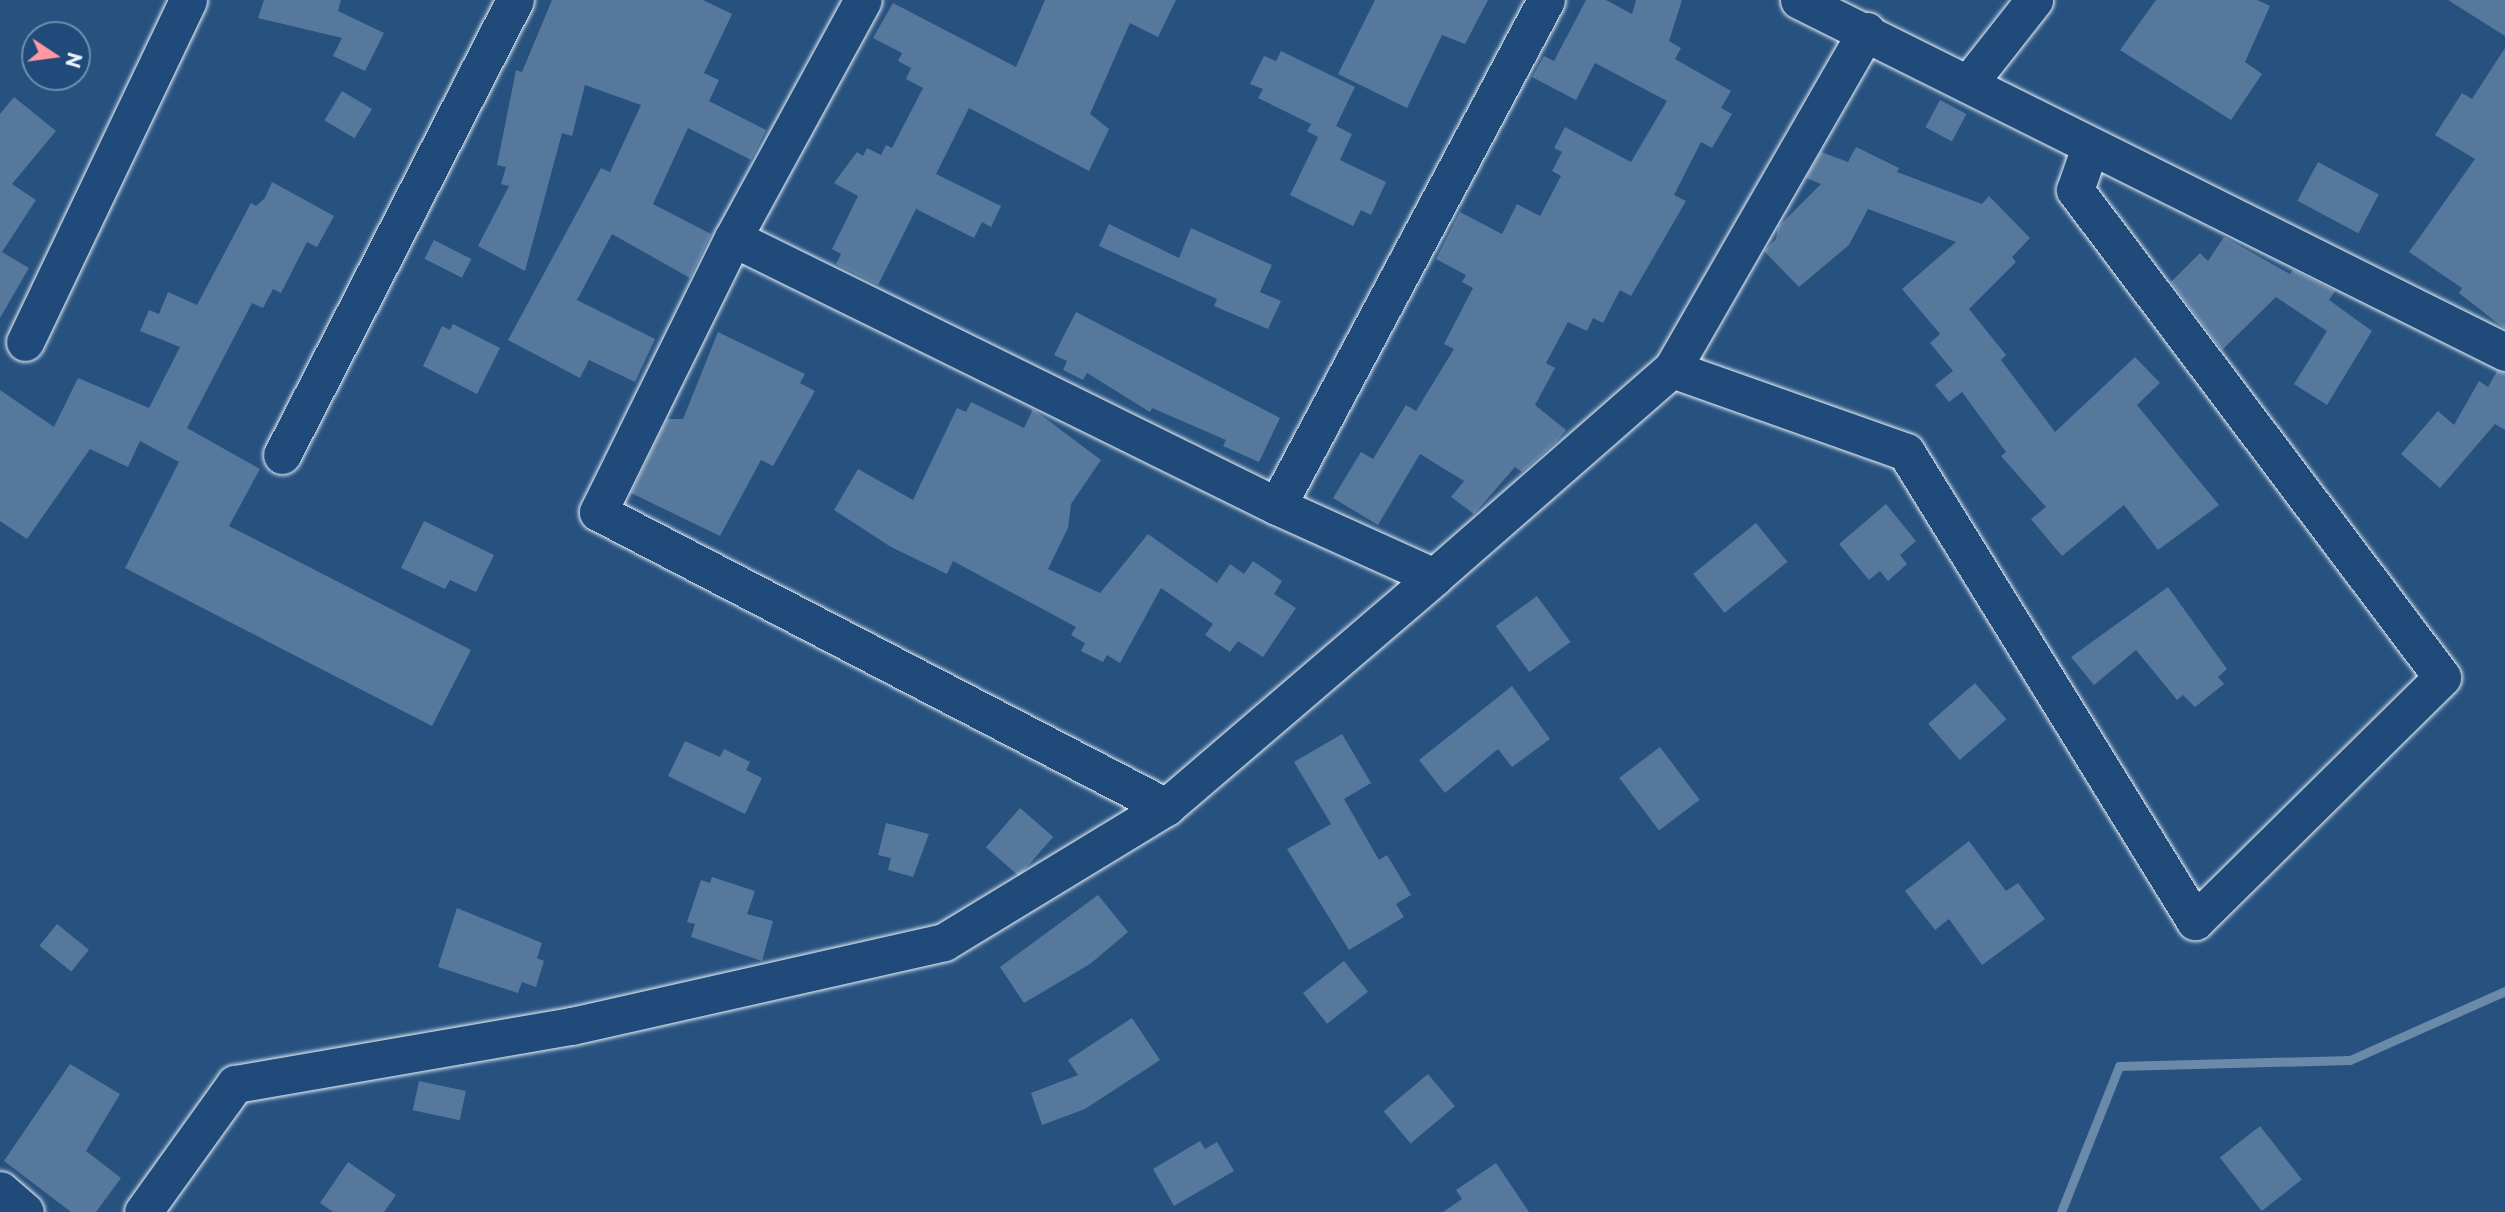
<!DOCTYPE html>
<html>
<head>
<meta charset="utf-8">
<style>
  body { margin:0 }
  #map { position:relative; width:2505px; height:1212px; overflow:hidden; background:#27517f; font-family:"Playpen Sans",sans-serif }
  div>[style] { position:absolute }
  [style*='--x'] { left:calc(var(--x)*1px); top:calc(var(--y)*1px); width:calc(var(--w)*1px); rotate:calc(var(--a)*1deg) }
  .stream>* { height:9px; margin:-4.5px; padding:0 4.5px; transform-origin:4.5px; border-radius:4.5px; background:#6b8aaa }
  .building>* { inset:0; background:#57789d; transform-origin:0 0 }
  .roads { filter:drop-shadow(0 0 2px #e8f1f8) drop-shadow(0 0 2px #e8f1f8) }
  .minor>* { height:37px; margin:-18.5px; padding:0 18.5px; transform-origin:18.5px; border-radius:18.5px; background:#1f4a7a }
  span { translate:-50% -50%; white-space:nowrap; text-align:center; line-height:1.15; -webkit-text-stroke:5px #1f4a7a; paint-order:stroke }
  .north { position:absolute; left:21px; top:21px; width:70px; height:70px; box-sizing:border-box; background:#1f4a7a; border:2px solid #6f8dac; border-radius:50%; rotate:103deg; font-size:19px; font-weight:700; line-height:28px; text-align:center; color:#e8f1f8 }
  .north::after { content:''; display:block; margin:auto; width:24px; height:32px; background:#ff9aa2; clip-path:polygon(50% 0,100% 100%,50% 72%,0 100%) }
</style>
</head>
<body>
<div id="map">
  <div class="stream">
    <i style="--x:2061;--y:1212;--w:157;--a:-68.3"></i>
    <i style="--x:2119;--y:1066;--w:231;--a:-1.5"></i>
    <i style="--x:2350;--y:1060;--w:170;--a:-24"></i>
  </div>
  <div class="building">
    <i style="clip-path:polygon(264px 0,341px 0,338px 11px,384px 33px,365px 71px,333px 56px,342px 38px,258px 18px)"></i>
    <i style="clip-path:polygon(552px 0,703px 0,732px 14px,704px 73px,719px 80px,709px 101px,766px 130px,751px 160px,688px 128px,653px 204px,711px 234px,690px 278px,612px 234px,577px 300px,655px 339px,635px 382px,589px 360px,580px 378px,508px 340px,601px 168px,610px 172px,641px 105px,585px 85px,572px 136px,562px 133px,525px 271px,478px 246px,509px 186px,501px 184px,506px 167px,497px 165px,516px 70px,522px 72px)"></i>
    <i style="clip-path:polygon(1045px 0,1176px 0,1158px 37px,1130px 23px,1090px 114px,1109px 129px,1089px 171px,969px 108px,936px 174px,1001px 206px,991px 227px,982px 222px,974px 238px,916px 209px,878px 285px,836px 264px,841px 254px,832px 249px,858px 196px,834px 183px,857px 152px,863px 156px,867px 148px,881px 155px,886px 145px,892px 148px,923px 88px,906px 79px,911px 68px,898px 61px,902px 53px,873px 38px,893px 3px,1016px 67px)"></i>
    <i style="clip-path:polygon(1375px 0,1488px 0,1465px 44px,1442px 35px,1407px 108px,1338px 74px)"></i>
    <i style="clip-path:polygon(1586px 0,1606px 0,1632px 14px,1636px 0,1682px 0,1669px 41px,1681px 48px,1675px 59px,1731px 91px,1721px 108px,1732px 114px,1712px 148px,1701px 142px,1674px 195px,1686px 201px,1631px 296px,1620px 290px,1603px 323px,1593px 318px,1587px 331px,1568px 322px,1546px 363px,1555px 368px,1535px 405px,1566px 430px,1557px 441px,1522px 472px,1515px 467px,1474px 514px,1451px 497px,1464px 481px,1420px 454px,1378px 525px,1333px 498px,1361px 452px,1373px 459px,1406px 405px,1416px 411px,1454px 349px,1444px 344px,1473px 288px,1462px 282px,1466px 275px,1436px 259px,1460px 212px,1502px 234px,1517px 204px,1540px 216px,1561px 176px,1552px 171px,1562px 152px,1554px 148px,1565px 127px,1631px 162px,1667px 101px,1595px 63px,1576px 100px,1532px 77px,1544px 56px,1554px 61px)"></i>
    <i style="clip-path:polygon(2156px 0,2257px 0,2270px 6px,2245px 62px,2262px 74px,2231px 120px,2120px 50px)"></i>
    <i style="clip-path:polygon(2448px 0,2505px 0,2505px 36px)"></i>
    <i style="clip-path:polygon(2505px 48px,2505px 329px,2459px 293px,2462px 288px,2409px 252px,2475px 159px,2435px 135px,2462px 93px,2472px 99px)"></i>
    <i style="clip-path:polygon(1281px 51px,1355px 87px,1336px 126px,1352px 134px,1340px 160px,1386px 182px,1371px 215px,1361px 210px,1353px 226px,1290px 195px,1318px 137px,1307px 131px,1311px 124px,1258px 98px,1263px 89px,1250px 84px,1264px 56px,1276px 61px)"></i>
    <i style="left:342px;top:91px;width:35px;height:34px;rotate:31deg"></i>
    <i style="clip-path:polygon(14px 97px,56px 131px,12px 184px,36px 200px,2px 252px,29px 268px,0 318px,0 114px)"></i>
    <i style="left:1940px;top:100px;width:30px;height:31px;rotate:28deg"></i>
    <i style="clip-path:polygon(1856px 147px,1899px 168px,1897px 172px,1982px 204px,1989px 196px,2030px 238px,2012px 257px,2016px 262px,1969px 309px,2006px 355px,2001px 360px,2055px 432px,2135px 357px,2160px 383px,2137px 405px,2219px 505px,2158px 550px,2124px 505px,2062px 556px,2031px 519px,2046px 507px,2001px 456px,2006px 452px,1962px 392px,1949px 402px,1935px 385px,1953px 371px,1930px 343px,1940px 334px,1902px 289px,1956px 242px,1868px 209px,1849px 245px,1799px 287px,1764px 251px,1776px 239px,1778px 227px,1821px 184px,1806px 178px,1821px 152px,1848px 162px)"></i>
    <i style="left:2318px;top:162px;width:69px;height:44px;rotate:28deg"></i>
    <i style="clip-path:polygon(272px 182px,334px 216px,317px 247px,307px 242px,281px 293px,273px 289px,263px 308px,252px 303px,187px 428px,260px 469px,229px 526px,471px 650px,432px 726px,125px 568px,179px 462px,140px 441px,128px 467px,90px 449px,27px 539px,0 521px,0 390px,54px 427px,78px 378px,149px 408px,180px 347px,140px 331px,149px 310px,159px 314px,168px 292px,197px 305px,251px 203px,256px 206px,265px 198px)"></i>
    <i style="clip-path:polygon(1109px 224px,1179px 258px,1191px 228px,1272px 265px,1260px 292px,1281px 301px,1268px 329px,1214px 306px,1217px 299px,1099px 246px)"></i>
    <i style="clip-path:polygon(2224px 237px,2290px 274px,2293px 270px,2335px 291px,2329px 300px,2372px 331px,2327px 405px,2294px 384px,2327px 331px,2276px 297px,2222px 350px,2171px 282px,2200px 253px,2208px 261px)"></i>
    <i style="left:434px;top:240px;width:42px;height:21px;rotate:27deg"></i>
    <i style="clip-path:polygon(1076px 312px,1280px 418px,1259px 462px,1223px 446px,1226px 440px,1152px 408px,1150px 412px,1087px 373px,1083px 380px,1063px 370px,1067px 361px,1054px 355px)"></i>
    <i style="clip-path:polygon(453px 324px,500px 348px,477px 394px,423px 366px,442px 326px,450px 330px)"></i>
    <i style="clip-path:polygon(718px 332px,805px 374px,800px 383px,815px 391px,773px 466px,761px 460px,720px 536px,631px 493px,667px 419px,683px 419px)"></i>
    <i style="clip-path:polygon(2497px 371px,2505px 373px,2505px 430px,2495px 424px,2440px 488px,2401px 454px,2438px 411px,2454px 425px,2479px 381px,2488px 387px)"></i>
    <i style="clip-path:polygon(971px 402px,1024px 428px,1033px 409px,1101px 460px,1071px 504px,1068px 528px,1048px 569px,1100px 593px,1148px 534px,1217px 583px,1230px 564px,1244px 574px,1253px 561px,1282px 581px,1274px 594px,1296px 608px,1263px 657px,1238px 641px,1230px 652px,1205px 635px,1213px 624px,1161px 588px,1120px 663px,1107px 655px,1103px 662px,1081px 651px,1085px 643px,1071px 635px,1076px 627px,953px 561px,947px 574px,891px 547px,834px 510px,858px 469px,913px 500px,957px 408px,966px 412px)"></i>
    <i style="clip-path:polygon(1886px 504px,1916px 541px,1900px 555px,1907px 564px,1888px 581px,1880px 571px,1869px 580px,1839px 544px)"></i>
    <i style="clip-path:polygon(424px 521px,494px 555px,476px 592px,450px 580px,445px 589px,401px 568px)"></i>
    <i style="left:1756px;top:523px;width:50px;height:81px;rotate:51deg"></i>
    <i style="clip-path:polygon(2168px 587px,2227px 669px,2218px 677px,2224px 684px,2195px 707px,2183px 695px,2177px 700px,2136px 650px,2094px 685px,2071px 657px)"></i>
    <i style="left:1537px;top:596px;width:57px;height:51px;rotate:54deg"></i>
    <i style="left:1975px;top:683px;width:48px;height:62px;rotate:49deg"></i>
    <i style="clip-path:polygon(1512px 686px,1550px 739px,1512px 767px,1498px 749px,1445px 793px,1419px 760px)"></i>
    <i style="clip-path:polygon(1342px 734px,1371px 783px,1344px 799px,1379px 860px,1387px 855px,1411px 895px,1396px 904px,1404px 917px,1349px 950px,1287px 849px,1331px 824px,1294px 762px)"></i>
    <i style="clip-path:polygon(685px 741px,720px 757px,724px 749px,750px 762px,746px 770px,762px 778px,745px 814px,668px 776px)"></i>
    <i style="left:1660px;top:747px;width:66px;height:51px;rotate:53deg"></i>
    <i style="left:1020px;top:808px;width:44px;height:52px;rotate:41deg"></i>
    <i style="clip-path:polygon(886px 823px,929px 834px,913px 877px,888px 870px,891px 858px,878px 855px)"></i>
    <i style="clip-path:polygon(1969px 841px,2006px 891px,2018px 883px,2045px 919px,1982px 965px,1949px 919px,1935px 930px,1905px 891px)"></i>
    <i style="clip-path:polygon(712px 877px,755px 891px,747px 914px,773px 921px,762px 961px,691px 937px,695px 924px,687px 922px,701px 880px,710px 883px)"></i>
    <i style="clip-path:polygon(1098px 895px,1128px 932px,1090px 964px,1024px 1003px,1000px 967px)"></i>
    <i style="clip-path:polygon(457px 908px,542px 943px,537px 958px,544px 961px,536px 987px,522px 982px,518px 993px,438px 967px)"></i>
    <i style="left:57px;top:924px;width:41px;height:28px;rotate:39deg"></i>
    <i style="left:1344px;top:961px;width:39px;height:52px;rotate:52deg"></i>
    <i style="clip-path:polygon(1132px 1018px,1160px 1060px,1085px 1109px,1042px 1125px,1031px 1093px,1078px 1075px,1068px 1060px)"></i>
    <i style="clip-path:polygon(70px 1064px,120px 1094px,86px 1151px,121px 1178px,96px 1212px,71px 1212px,4px 1161px)"></i>
    <i style="left:1428px;top:1074px;width:42px;height:58px;rotate:50deg"></i>
    <i style="left:419px;top:1081px;width:48px;height:30px;rotate:12deg"></i>
    <i style="left:2260px;top:1126px;width:68px;height:51px;rotate:52deg"></i>
    <i style="clip-path:polygon(1200px 1141px,1205px 1149px,1217px 1142px,1234px 1171px,1174px 1206px,1153px 1169px)"></i>
    <i style="clip-path:polygon(348px 1162px,396px 1195px,384px 1212px,333px 1212px,320px 1203px)"></i>
    <i style="clip-path:polygon(1496px 1163px,1529px 1212px,1443px 1212px,1462px 1199px,1456px 1190px)"></i>
  </div>
  <div class="roads">
    <div class="minor">
      <i style="--x:1799;--y:0;--w:789;--a:26.5"></i>
      <i style="--x:1968;--y:84;--w:107;--a:-51.8"></i>
      <i style="--x:733;--y:238;--w:271;--a:-61.4"></i>
      <i style="--x:25;--y:342;--w:379;--a:-64.5"></i>
      <i style="--x:1672;--y:369;--w:390;--a:-60.1"></i>
      <i style="--x:282;--y:455;--w:511;--a:-62.88"></i>
      <i style="--x:1277;--y:506;--w:573;--a:-62"></i>
      <i style="--x:1166;--y:807;--w:353;--a:-40.6"></i>
      <i style="--x:0;--y:1190;--w:33;--a:41"></i>
      <i style="--x:143;--y:1212;--w:158;--a:-54.3"></i>
      <i style="--x:235;--y:1084;--w:342;--a:-9.8"></i>
      <i style="--x:572;--y:1026;--w:381;--a:-12.7"></i>
      <i style="--x:944;--y:942;--w:260;--a:-31.3"></i>
      <i style="--x:1166;--y:807;--w:640;--a:-152.55"></i>
      <i style="--x:598;--y:512;--w:305;--a:-63.8"></i>
      <i style="--x:733;--y:238;--w:606;--a:26.23"></i>
      <i style="--x:1277;--y:506;--w:172;--a:24.3"></i>
      <i style="--x:1434;--y:577;--w:316;--a:-41.2"></i>
      <i style="--x:1672;--y:369;--w:248;--a:19.5"></i>
      <i style="--x:1906;--y:452;--w:551;--a:58.36"></i>
      <i style="--x:2195;--y:921;--w:347;--a:-44.6"></i>
      <i style="--x:2442;--y:677;--w:610;--a:-127"></i>
      <i style="--x:2075;--y:190;--w:46;--a:-70.8"></i>
    </div>
  </div>
  <div class="north">N</div>
</div>
</body>
</html>
